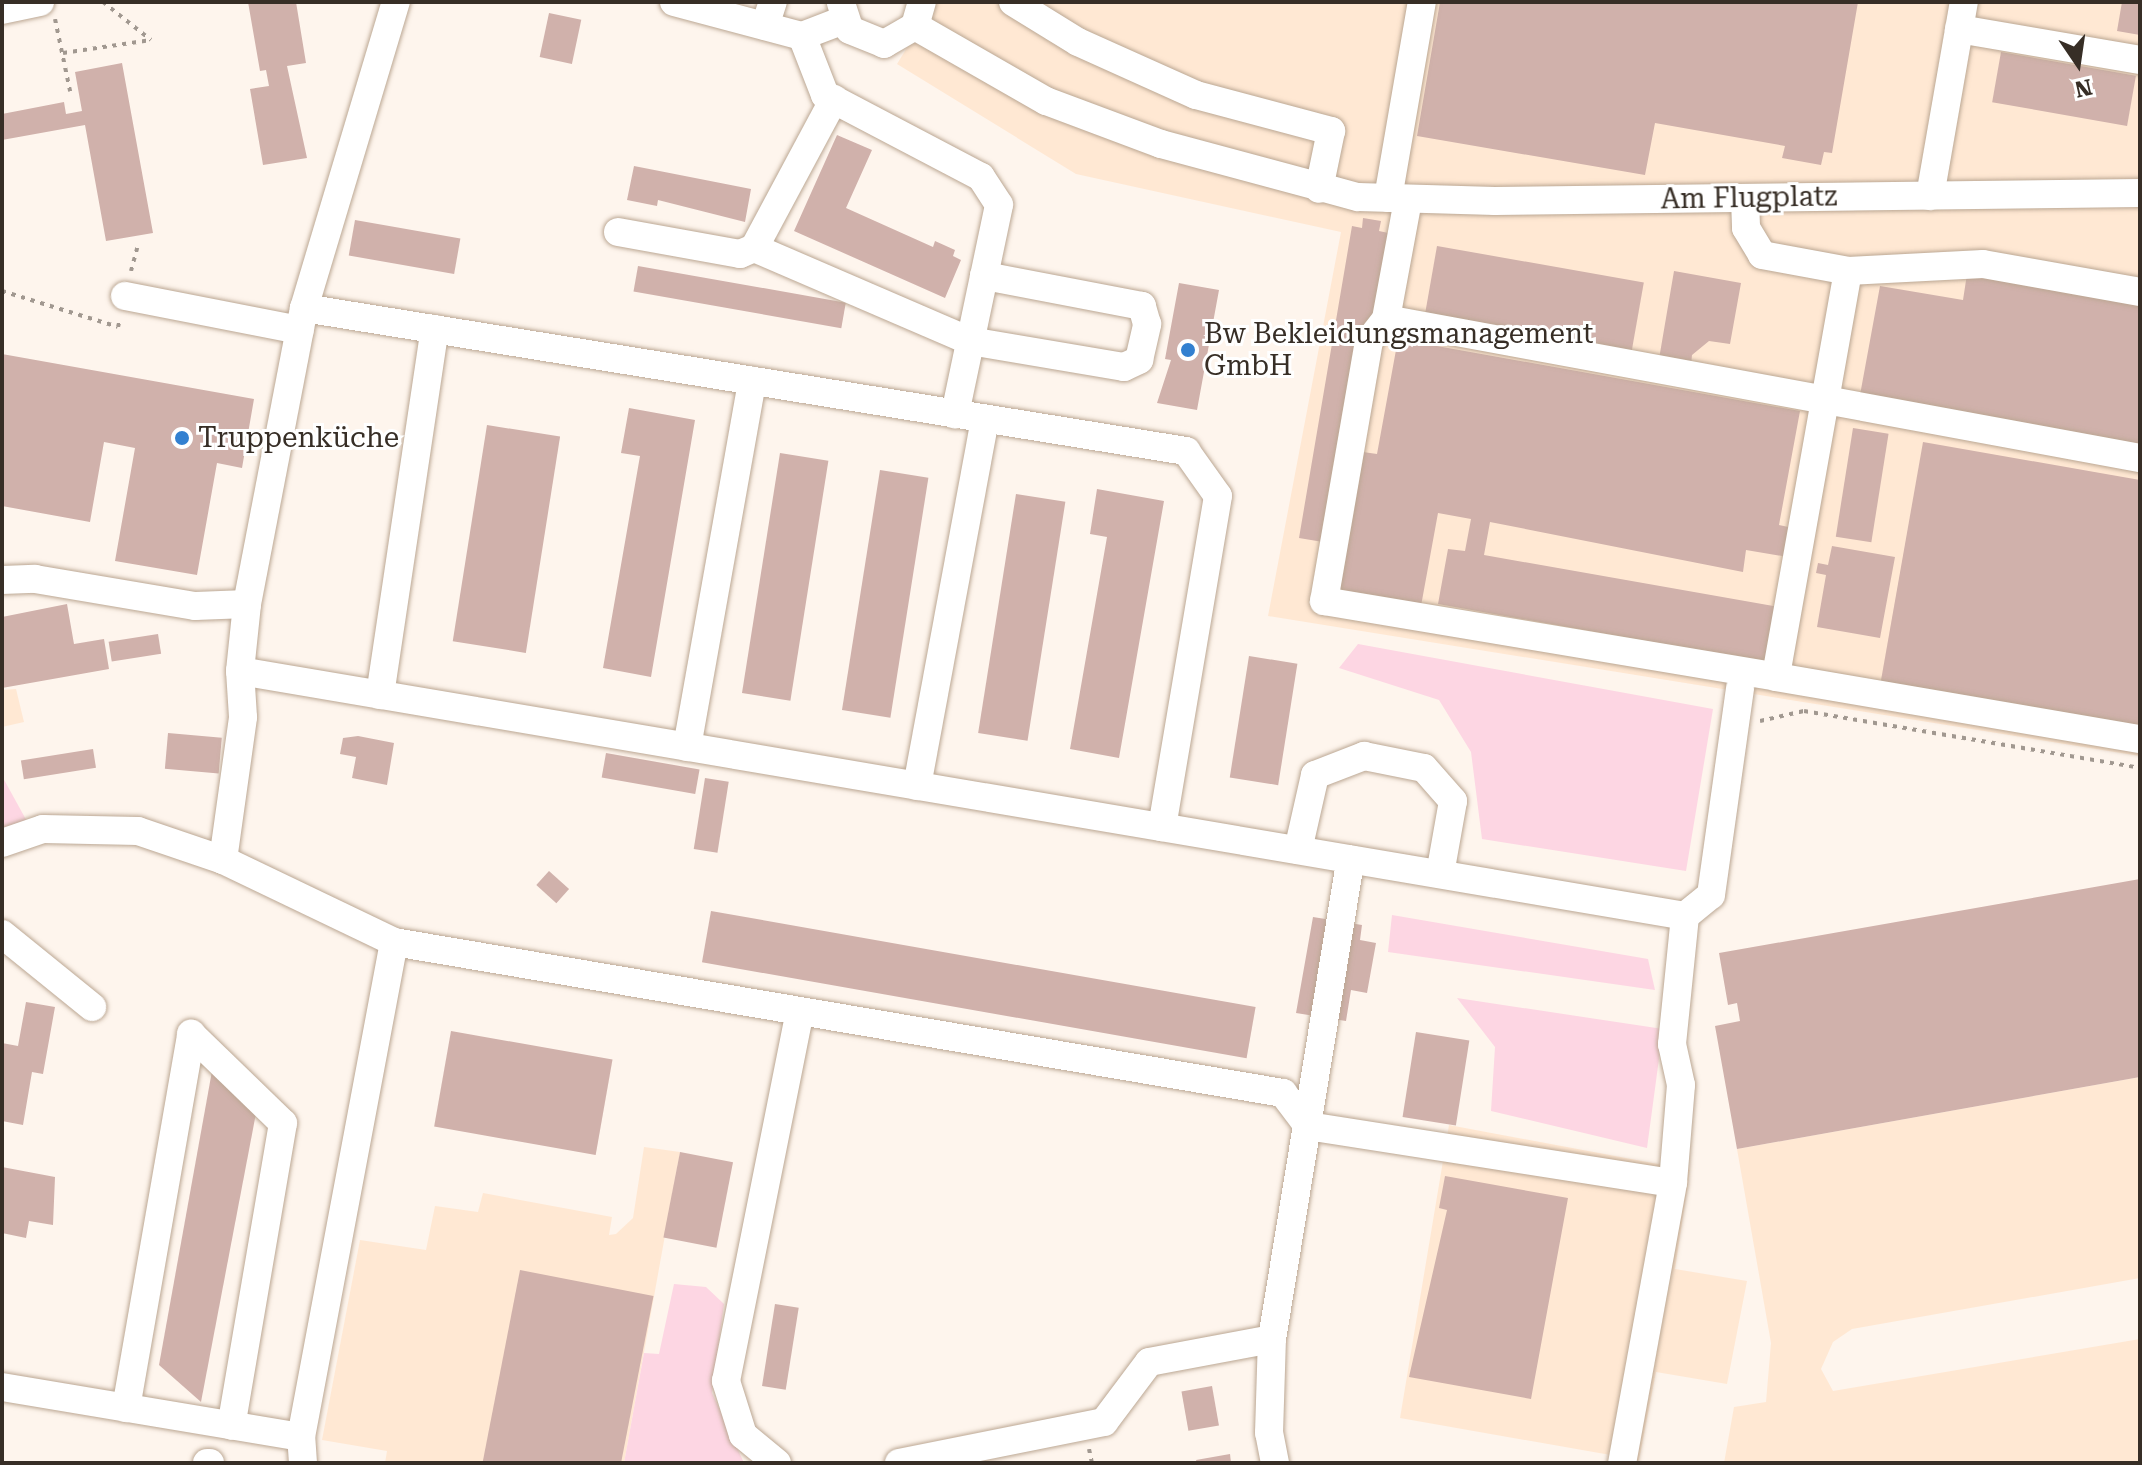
<!DOCTYPE html>
<html>
<head>
<meta charset="utf-8">
<style>
  body { margin:0 }
  #map { position:relative; width:2142px; height:1465px; overflow:hidden; background:#fef5ed; font-family:"Roboto Serif",serif }
  div>[style] { position:absolute }
  [style*='--x'] { left:calc(var(--x)*1px); top:calc(var(--y)*1px); width:calc(var(--w)*1px); rotate:calc(var(--a)*1deg) }
  .built>* { inset:0; background:#ffe8d3 }
  .green>* { inset:0; background:#fdd6e3 }
  .building>* { inset:0; background:#d0b1ab; transform-origin:0 0 }
  .path>* { height:4px; margin-top:-2px; transform-origin:0; background:repeating-linear-gradient(90deg,#a19890 0 4px,transparent 0 10px) }
  .roads { filter:drop-shadow(0 0 2px #bba793) drop-shadow(0 0 2px #bba793) }
  .minor>* { height:28px; margin:-14px; padding:0 14px; transform-origin:14px; border-radius:14px; background:#fff }
  .dots>* { width:22px; height:22px; translate:-50% -50%; box-sizing:border-box; border:4px solid #fff; border-radius:50% }
  span { translate:-50% -50%; white-space:nowrap; text-align:center; line-height:1.15; -webkit-text-stroke:6px #fff; paint-order:stroke }
  .street-label { font-size:28px; color:#372e26 }
  .poi-label { font-size:28px; color:#372e26 }
  .left { translate:0 -50%; text-align:left }
  .frame { position:absolute; inset:0; border:4px solid #372e26; pointer-events:none }
  .north { position:absolute; left:2038px; top:24px; width:80px; height:80px; -webkit-text-stroke:6px #fff; paint-order:stroke; rotate:167deg; font-size:22px; font-weight:700; line-height:32px; text-align:center; color:#372e26 }
  .north::after { content:''; display:block; margin:auto; width:28px; height:36px; background:#372e26; clip-path:polygon(50% 0,100% 100%,50% 72%,0 100%) }
</style>
</head>
<body>
<div id="map">
  <div class="built">
    <i style="clip-path:polygon(935px 2px,2140px 2px,2140px 756px,1268px 616px,1341px 232px,1076px 174px,897px 64px)"></i>
    <i style="clip-path:polygon(16px 689px,24px 722px,2px 727px,2px 690px)"></i>
    <i style="clip-path:polygon(2140px 1077px,2140px 1278px,1852px 1329px,1833px 1342px,1821px 1369px,1833px 1391px,2140px 1339px,2140px 1463px,1724px 1463px,1734px 1407px,1766px 1402px,1771px 1343px,1737px 1149px)"></i>
    <i style="clip-path:polygon(1449px 1125px,1690px 1170px,1675px 1269px,1747px 1281px,1727px 1384px,1656px 1372px,1639px 1460px,1400px 1418px)"></i>
    <i style="clip-path:polygon(644px 1147px,680px 1152px,624px 1463px,385px 1463px,387px 1451px,322px 1440px,360px 1240px,426px 1250px,435px 1206px,478px 1212px,483px 1193px,612px 1217px,609px 1235px,616px 1234px,633px 1218px)"></i>
  </div>
  <div class="green">
    <i style="clip-path:polygon(1358px 644px,1713px 709px,1686px 871px,1482px 839px,1471px 752px,1439px 700px,1339px 668px)"></i>
    <i style="clip-path:polygon(2px 776px,29px 825px,2px 835px)"></i>
    <i style="clip-path:polygon(1392px 915px,1648px 959px,1655px 990px,1388px 952px)"></i>
    <i style="clip-path:polygon(1457px 998px,1663px 1029px,1647px 1148px,1491px 1111px,1495px 1047px)"></i>
    <i style="clip-path:polygon(674px 1284px,706px 1287px,724px 1304px,712px 1393px,744px 1463px,624px 1463px,644px 1353px,659px 1354px)"></i>
  </div>
  <div class="building">
    <i style="clip-path:polygon(248px 2px,296px 2px,306px 63px,287px 66px,307px 158px,263px 165px,250px 89px,269px 86px,266px 70px,260px 71px)"></i>
    <i style="clip-path:polygon(1440px 2px,1858px 2px,1832px 153px,1824px 152px,1821px 165px,1782px 158px,1785px 146px,1655px 123px,1645px 175px,1417px 136px)"></i>
    <i style="clip-path:polygon(2122px 2px,2140px 2px,2140px 35px,2117px 31px)"></i>
    <i style="left:549px;top:13px;width:33px;height:45px;rotate:12deg"></i>
    <i style="left:2001px;top:52px;width:137px;height:51px;rotate:10deg"></i>
    <i style="clip-path:polygon(122px 63px,153px 233px,106px 241px,85px 125px,2px 140px,2px 114px,64px 102px,66px 114px,82px 111px,75px 72px)"></i>
    <i style="clip-path:polygon(837px 135px,872px 150px,846px 208px,933px 247px,935px 241px,955px 250px,953px 256px,961px 260px,945px 298px,794px 231px)"></i>
    <i style="clip-path:polygon(634px 166px,751px 189px,745px 222px,658px 200px,657px 206px,627px 200px)"></i>
    <i style="clip-path:polygon(1363px 218px,1381px 221px,1379px 231px,1393px 234px,1323px 542px,1299px 538px,1352px 226px,1362px 228px)"></i>
    <i style="left:355px;top:220px;width:107px;height:36px;rotate:10deg"></i>
    <i style="left:1437px;top:246px;width:210px;height:74px;rotate:10deg"></i>
    <i style="left:638px;top:266px;width:211px;height:26px;rotate:10deg"></i>
    <i style="clip-path:polygon(1674px 271px,1741px 283px,1730px 344px,1709px 341px,1692px 355px,1691px 365px,1659px 359px)"></i>
    <i style="clip-path:polygon(1967px 274px,2140px 305px,2140px 444px,1860px 395px,1880px 286px,1963px 300px)"></i>
    <i style="clip-path:polygon(1179px 283px,1219px 290px,1197px 410px,1157px 403px,1171px 360px,1165px 359px)"></i>
    <i style="clip-path:polygon(1398px 339px,1800px 411px,1779px 525px,1793px 528px,1788px 557px,1746px 550px,1743px 572px,1490px 522px,1484px 555px,1779px 607px,1769px 663px,1438px 604px,1448px 549px,1465px 551px,1471px 519px,1438px 513px,1421px 606px,1338px 591px,1363px 452px,1377px 454px)"></i>
    <i style="clip-path:polygon(2px 354px,254px 399px,242px 468px,217px 463px,197px 575px,115px 561px,135px 448px,104px 442px,90px 522px,2px 506px)"></i>
    <i style="clip-path:polygon(629px 408px,695px 420px,651px 677px,603px 668px,640px 456px,621px 453px)"></i>
    <i style="left:487px;top:425px;width:74px;height:219px;rotate:9deg"></i>
    <i style="left:1853px;top:428px;width:36px;height:110px;rotate:9deg"></i>
    <i style="clip-path:polygon(1923px 442px,2140px 480px,2140px 732px,1880px 686px)"></i>
    <i style="left:780px;top:453px;width:49px;height:243px;rotate:9deg"></i>
    <i style="left:880px;top:470px;width:49px;height:243px;rotate:9deg"></i>
    <i style="clip-path:polygon(1097px 489px,1164px 501px,1119px 758px,1070px 749px,1107px 537px,1090px 534px)"></i>
    <i style="left:1016px;top:494px;width:50px;height:242px;rotate:9deg"></i>
    <i style="clip-path:polygon(1832px 546px,1895px 557px,1880px 638px,1817px 627px,1826px 575px,1816px 573px,1818px 563px,1828px 565px)"></i>
    <i style="clip-path:polygon(67px 604px,74px 644px,104px 639px,109px 669px,2px 688px,2px 617px)"></i>
    <i style="left:158px;top:634px;width:20px;height:50px;rotate:81deg"></i>
    <i style="left:1249px;top:656px;width:49px;height:123px;rotate:9deg"></i>
    <i style="left:168px;top:733px;width:54px;height:36px;rotate:5deg"></i>
    <i style="clip-path:polygon(358px 736px,394px 743px,387px 785px,352px 778px,356px 757px,340px 754px,343px 738px)"></i>
    <i style="left:93px;top:749px;width:19px;height:73px;rotate:81deg"></i>
    <i style="left:606px;top:753px;width:95px;height:25px;rotate:10deg"></i>
    <i style="left:705px;top:778px;width:24px;height:72px;rotate:9deg"></i>
    <i style="left:549px;top:871px;width:27px;height:19px;rotate:42deg"></i>
    <i style="clip-path:polygon(2140px 879px,2140px 1077px,1737px 1149px,1715px 1026px,1740px 1021px,1737px 1003px,1728px 1005px,1719px 953px)"></i>
    <i style="left:711px;top:911px;width:553px;height:52px;rotate:10deg"></i>
    <i style="clip-path:polygon(1313px 917px,1362px 925px,1360px 940px,1376px 943px,1367px 993px,1351px 990px,1346px 1021px,1296px 1013px)"></i>
    <i style="clip-path:polygon(26px 1002px,55px 1007px,43px 1074px,32px 1072px,23px 1125px,2px 1121px,2px 1043px,18px 1046px)"></i>
    <i style="left:451px;top:1031px;width:164px;height:97px;rotate:10deg"></i>
    <i style="left:1416px;top:1032px;width:54px;height:86px;rotate:9deg"></i>
    <i style="clip-path:polygon(212px 1071px,257px 1108px,201px 1402px,159px 1365px)"></i>
    <i style="left:680px;top:1152px;width:54px;height:87px;rotate:11deg"></i>
    <i style="clip-path:polygon(2px 1167px,55px 1177px,53px 1225px,29px 1221px,26px 1238px,2px 1233px)"></i>
    <i style="clip-path:polygon(1445px 1176px,1568px 1198px,1531px 1399px,1409px 1377px,1447px 1210px,1439px 1208px)"></i>
    <i style="left:520px;top:1270px;width:136px;height:196px;rotate:11deg"></i>
    <i style="left:775px;top:1304px;width:24px;height:83px;rotate:9deg"></i>
    <i style="left:1212px;top:1386px;width:40px;height:31px;rotate:80deg"></i>
    <i style="clip-path:polygon(1230px 1454px,1231px 1463px,1197px 1463px,1196px 1460px)"></i>
  </div>
  <div class="path">
    <i style="--x:103;--y:2;--w:61;--a:38.4"></i>
    <i style="--x:55;--y:19;--w:74;--a:78.2"></i>
    <i style="--x:63;--y:53;--w:89;--a:-8.4"></i>
    <i style="--x:131;--y:271;--w:24;--a:-75"></i>
    <i style="--x:2;--y:291;--w:121;--a:17.2"></i>
    <i style="--x:118;--y:327;--w:8;--a:-76"></i>
    <i style="--x:1760;--y:721;--w:45;--a:-12.8"></i>
    <i style="--x:1804;--y:711;--w:341;--a:9.6"></i>
    <i style="--x:1089;--y:1449;--w:14;--a:78"></i>
  </div>
  <div class="roads">
    <div class="minor">
      <i style="--x:674;--y:2;--w:132;--a:14.9"></i>
      <i style="--x:802;--y:36;--w:45;--a:-20.9"></i>
      <i style="--x:1013;--y:2;--w:76;--a:31.6"></i>
      <i style="--x:1078;--y:42;--w:129;--a:24.2"></i>
      <i style="--x:1196;--y:95;--w:140;--a:14.9"></i>
      <i style="--x:1331;--y:131;--w:59;--a:101.7"></i>
      <i style="--x:841;--y:3;--w:28;--a:72"></i>
      <i style="--x:850;--y:30;--w:37;--a:22"></i>
      <i style="--x:884;--y:44;--w:36;--a:-30"></i>
      <i style="--x:915;--y:26;--w:25;--a:-74"></i>
      <i style="--x:2;--y:10;--w:39;--a:-12"></i>
      <i style="--x:765;--y:26;--w:25;--a:-72"></i>
      <i style="--x:915;--y:26;--w:151;--a:29.8"></i>
      <i style="--x:1046;--y:101;--w:123;--a:20.5"></i>
      <i style="--x:1161;--y:144;--w:204;--a:15.1"></i>
      <i style="--x:1358;--y:197;--w:137;--a:1.7"></i>
      <i style="--x:1495;--y:201;--w:645;--a:-0.71"></i>
      <i style="--x:1959;--y:29;--w:184;--a:9.7"></i>
      <i style="--x:802;--y:36;--w:63;--a:68.7"></i>
      <i style="--x:825;--y:95;--w:176;--a:27.7"></i>
      <i style="--x:981;--y:177;--w:33;--a:57"></i>
      <i style="--x:999;--y:205;--w:214;--a:101.9"></i>
      <i style="--x:834;--y:99;--w:169;--a:118.2"></i>
      <i style="--x:754;--y:248;--w:235;--a:23.3"></i>
      <i style="--x:970;--y:341;--w:156;--a:9.6"></i>
      <i style="--x:1124;--y:367;--w:17;--a:-25"></i>
      <i style="--x:1139;--y:360;--w:37;--a:-77"></i>
      <i style="--x:1147;--y:324;--w:19;--a:-106"></i>
      <i style="--x:1142;--y:306;--w:161;--a:-169.2"></i>
      <i style="--x:1930;--y:196;--w:197;--a:-80.1"></i>
      <i style="--x:1388;--y:198;--w:199;--a:-80.2"></i>
      <i style="--x:1745;--y:198;--w:30;--a:88"></i>
      <i style="--x:1746;--y:228;--w:31;--a:59"></i>
      <i style="--x:1762;--y:255;--w:87;--a:10.5"></i>
      <i style="--x:1848;--y:271;--w:412;--a:100.1"></i>
      <i style="--x:1776;--y:677;--w:369;--a:9.7"></i>
      <i style="--x:1408;--y:200;--w:121;--a:100.5"></i>
      <i style="--x:1386;--y:319;--w:767;--a:10.45"></i>
      <i style="--x:618;--y:232;--w:124;--a:10.2"></i>
      <i style="--x:740;--y:254;--w:15;--a:-23"></i>
      <i style="--x:1848;--y:271;--w:135;--a:-3"></i>
      <i style="--x:1983;--y:264;--w:159;--a:10.1"></i>
      <i style="--x:125;--y:296;--w:178;--a:11"></i>
      <i style="--x:304;--y:308;--w:894;--a:9.21"></i>
      <i style="--x:1186;--y:451;--w:55;--a:54.6"></i>
      <i style="--x:1218;--y:496;--w:336;--a:99.6"></i>
      <i style="--x:1386;--y:319;--w:28;--a:128"></i>
      <i style="--x:1369;--y:341;--w:264;--a:99.8"></i>
      <i style="--x:1324;--y:601;--w:458;--a:9.5"></i>
      <i style="--x:2;--y:580;--w:33;--a:-2"></i>
      <i style="--x:35;--y:579;--w:162;--a:9.6"></i>
      <i style="--x:195;--y:606;--w:52;--a:-2.2"></i>
      <i style="--x:240;--y:671;--w:1466;--a:9.62"></i>
      <i style="--x:1685;--y:916;--w:129;--a:95.8"></i>
      <i style="--x:1672;--y:1044;--w:42;--a:77.6"></i>
      <i style="--x:1681;--y:1085;--w:98;--a:94.7"></i>
      <i style="--x:1673;--y:1183;--w:285;--a:100.3"></i>
      <i style="--x:380;--y:695;--w:370;--a:-81.5"></i>
      <i style="--x:687;--y:747;--w:372;--a:-79.9"></i>
      <i style="--x:917;--y:786;--w:373;--a:-79.5"></i>
      <i style="--x:2;--y:843;--w:43;--a:-18.9"></i>
      <i style="--x:43;--y:829;--w:95;--a:1.2"></i>
      <i style="--x:138;--y:831;--w:90;--a:18.8"></i>
      <i style="--x:223;--y:860;--w:190;--a:25.6"></i>
      <i style="--x:394;--y:942;--w:902;--a:9.64"></i>
      <i style="--x:1283;--y:1093;--w:41;--a:52.9"></i>
      <i style="--x:1308;--y:1126;--w:369;--a:8.9"></i>
      <i style="--x:1298;--y:850;--w:77;--a:-77.2"></i>
      <i style="--x:1315;--y:775;--w:53;--a:-21.2"></i>
      <i style="--x:1364;--y:756;--w:61;--a:11.3"></i>
      <i style="--x:1424;--y:768;--w:44;--a:48.7"></i>
      <i style="--x:1453;--y:801;--w:74;--a:100.1"></i>
      <i style="--x:223;--y:860;--w:144;--a:-82"></i>
      <i style="--x:243;--y:717;--w:46;--a:-93.7"></i>
      <i style="--x:240;--y:671;--w:67;--a:-84"></i>
      <i style="--x:247;--y:604;--w:301;--a:-79.1"></i>
      <i style="--x:304;--y:308;--w:320;--a:-73.3"></i>
      <i style="--x:1685;--y:916;--w:33;--a:-39"></i>
      <i style="--x:1711;--y:895;--w:209;--a:-82"></i>
      <i style="--x:2;--y:934;--w:116;--a:39"></i>
      <i style="--x:2;--y:1387;--w:303;--a:9.5"></i>
      <i style="--x:126;--y:1408;--w:380;--a:-80.1"></i>
      <i style="--x:191;--y:1034;--w:128;--a:44.1"></i>
      <i style="--x:283;--y:1123;--w:307;--a:99.7"></i>
      <i style="--x:207;--y:1463;--w:3;--a:0"></i>
      <i style="--x:303;--y:1463;--w:26;--a:-94"></i>
      <i style="--x:301;--y:1437;--w:504;--a:-79.36"></i>
      <i style="--x:777;--y:1463;--w:44;--a:-140.5"></i>
      <i style="--x:743;--y:1435;--w:57;--a:-107.5"></i>
      <i style="--x:726;--y:1381;--w:373;--a:-78.7"></i>
      <i style="--x:899;--y:1463;--w:209;--a:-11.3"></i>
      <i style="--x:1104;--y:1422;--w:75;--a:-53.1"></i>
      <i style="--x:1149;--y:1362;--w:125;--a:-10.6"></i>
      <i style="--x:1275;--y:1463;--w:31;--a:-101"></i>
      <i style="--x:1269;--y:1433;--w:94;--a:-88.2"></i>
      <i style="--x:1272;--y:1339;--w:486;--a:-80.7"></i>
    </div>
  </div>
  <div class="dots">
    <i style="left:1188px;top:350px;background:#3380d0"></i>
    <i style="left:182px;top:438px;background:#3380d0"></i>
  </div>
  <div class="street-label">
    <span style="left:1749px;top:198px;rotate:-1deg">Am Flugplatz</span>
  </div>
  <div class="poi-label">
    <span class="left" style="left:1204px;top:350px">Bw Bekleidungsmanagement<br>GmbH</span>
    <span class="left" style="left:198px;top:438px">Truppenküche</span>
  </div>
  <div class="frame"></div>
  <div class="north">N</div>
</div>
</body>
</html>
